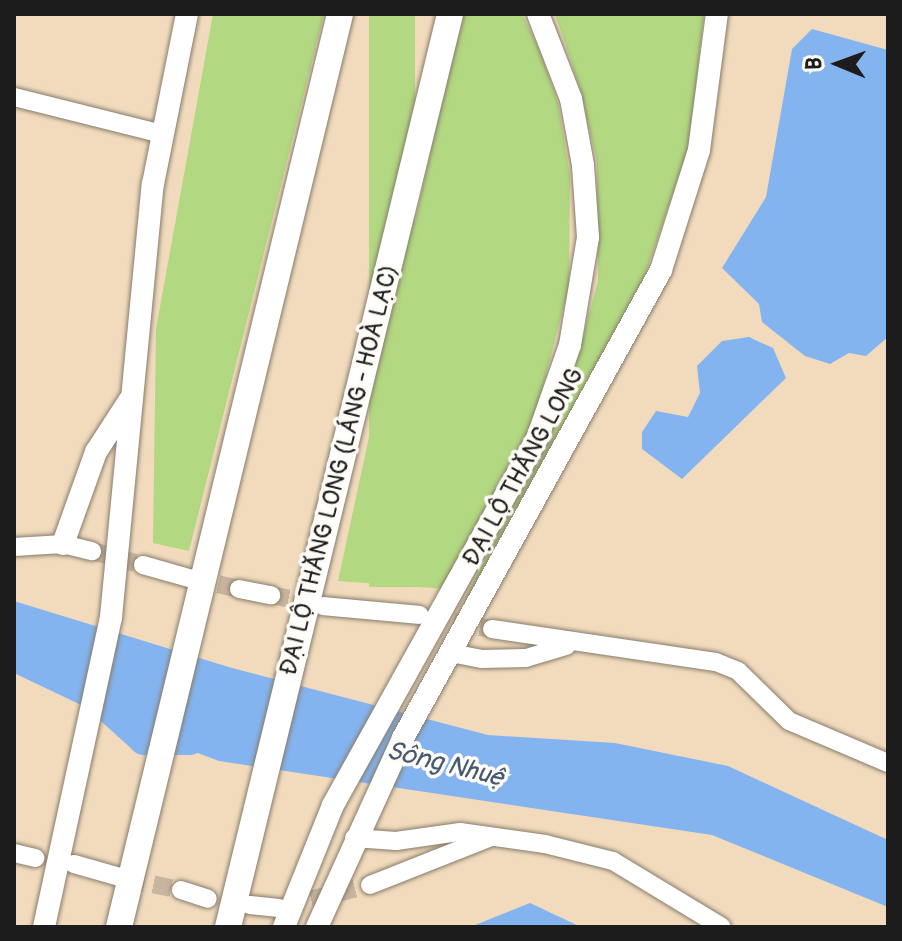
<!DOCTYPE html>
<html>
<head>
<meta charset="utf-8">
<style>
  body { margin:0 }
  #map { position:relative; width:902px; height:941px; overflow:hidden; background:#f2dbbd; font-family:Pangolin,sans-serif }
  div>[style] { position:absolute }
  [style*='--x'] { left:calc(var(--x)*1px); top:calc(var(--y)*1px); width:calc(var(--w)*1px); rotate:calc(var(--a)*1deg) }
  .green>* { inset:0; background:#b2d881; transform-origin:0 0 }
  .water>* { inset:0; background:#84b4ef }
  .river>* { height:30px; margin:-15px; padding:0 15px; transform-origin:15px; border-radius:15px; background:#84b4ef }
  .minor-tunnel>* { height:18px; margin-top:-9px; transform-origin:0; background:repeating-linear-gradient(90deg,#c7b59d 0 18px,transparent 0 27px) }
  .roads { filter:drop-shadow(0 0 2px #877c6c) drop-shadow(0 0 2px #877c6c) }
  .minor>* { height:18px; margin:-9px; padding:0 9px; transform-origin:9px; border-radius:9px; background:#fff }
  .major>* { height:22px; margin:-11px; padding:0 11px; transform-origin:11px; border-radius:11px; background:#fff }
  .highway>* { height:26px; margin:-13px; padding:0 13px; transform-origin:13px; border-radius:13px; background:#fff }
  span { translate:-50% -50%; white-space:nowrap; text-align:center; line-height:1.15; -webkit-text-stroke:7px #fdfcf7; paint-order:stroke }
  .street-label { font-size:24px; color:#1c1c1c }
  .water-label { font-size:26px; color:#465970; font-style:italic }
  .frame { position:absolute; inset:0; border:16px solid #1c1c1c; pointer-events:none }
  .north { position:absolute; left:798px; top:24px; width:80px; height:80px; -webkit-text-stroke:6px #fdfcf7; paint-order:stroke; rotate:271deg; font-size:22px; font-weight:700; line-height:32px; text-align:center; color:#1c1c1c }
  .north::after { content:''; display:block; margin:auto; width:28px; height:36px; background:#1c1c1c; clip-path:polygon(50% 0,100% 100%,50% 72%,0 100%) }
</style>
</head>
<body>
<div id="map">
  <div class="green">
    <i style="clip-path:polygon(213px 14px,324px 14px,189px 551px,153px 543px,156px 329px)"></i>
    <i style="left:369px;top:14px;width:46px;height:573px"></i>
    <i style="clip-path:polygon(460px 14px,522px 14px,540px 51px,558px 103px,570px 176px,569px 286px,533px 425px,447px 589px,338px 581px)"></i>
    <i style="clip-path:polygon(555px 14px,704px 14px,689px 147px,642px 283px,471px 603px,465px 599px,567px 396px,598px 281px,597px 162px,579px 85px)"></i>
  </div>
  <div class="water">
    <i style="clip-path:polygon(812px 29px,888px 50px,888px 337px,866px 356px,849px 353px,830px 364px,805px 356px,762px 322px,759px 304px,722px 268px,766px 197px,792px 49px)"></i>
    <i style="clip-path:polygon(749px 337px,773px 348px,786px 378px,682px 479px,642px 449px,642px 432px,656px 411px,688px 417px,700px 393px,697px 366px,722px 341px)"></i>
    <i style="clip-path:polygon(14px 601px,232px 668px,488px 735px,615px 743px,728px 766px,888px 840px,888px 907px,712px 835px,219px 761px,123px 725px,14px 673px)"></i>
    <i style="clip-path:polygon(530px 903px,581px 927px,470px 927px)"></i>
  </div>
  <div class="river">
    <i style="--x:101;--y:701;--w:58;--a:42.2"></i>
    <i style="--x:144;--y:740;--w:46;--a:0"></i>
  </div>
  <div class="minor-tunnel">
    <i style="--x:92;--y:551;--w:53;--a:15.4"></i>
    <i style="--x:192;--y:578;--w:48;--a:13.2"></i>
    <i style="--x:271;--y:595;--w:45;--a:11.6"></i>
    <i style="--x:427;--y:617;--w:66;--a:10.5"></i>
    <i style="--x:127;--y:879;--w:55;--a:11.5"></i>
    <i style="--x:285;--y:906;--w:88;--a:-13.9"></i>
  </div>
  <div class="roads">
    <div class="minor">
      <i style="--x:14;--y:97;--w:153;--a:14"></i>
      <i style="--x:14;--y:547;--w:49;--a:-3.5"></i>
      <i style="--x:63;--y:544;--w:30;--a:14"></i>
      <i style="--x:143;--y:565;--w:48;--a:15.8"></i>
      <i style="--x:239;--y:589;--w:33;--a:11"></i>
      <i style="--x:323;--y:606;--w:97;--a:5.3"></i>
      <i style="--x:492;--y:629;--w:226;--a:8.4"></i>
      <i style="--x:716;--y:662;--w:24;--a:22"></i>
      <i style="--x:738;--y:671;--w:71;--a:44.4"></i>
      <i style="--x:789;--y:721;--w:108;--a:23"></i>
      <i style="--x:451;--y:653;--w:32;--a:11"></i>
      <i style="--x:482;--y:659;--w:44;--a:-1.3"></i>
      <i style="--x:526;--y:658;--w:42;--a:-16.7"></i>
      <i style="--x:354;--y:838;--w:42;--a:4.1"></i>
      <i style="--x:396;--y:841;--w:65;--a:-8"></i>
      <i style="--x:460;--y:832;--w:86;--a:8"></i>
      <i style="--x:545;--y:844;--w:70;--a:14"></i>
      <i style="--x:613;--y:861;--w:127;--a:31.2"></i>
      <i style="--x:14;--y:853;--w:22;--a:13"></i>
      <i style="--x:74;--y:864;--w:55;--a:15.8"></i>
      <i style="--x:370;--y:885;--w:128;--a:-21.6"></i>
      <i style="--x:181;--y:890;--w:28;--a:18"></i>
      <i style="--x:250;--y:905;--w:29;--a:6"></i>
    </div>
    <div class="major">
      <i style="--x:63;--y:544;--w:98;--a:-70.3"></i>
      <i style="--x:96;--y:452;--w:61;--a:-57.1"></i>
      <i style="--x:44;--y:927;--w:317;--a:-77.8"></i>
      <i style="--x:111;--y:617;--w:435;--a:-84.5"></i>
      <i style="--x:153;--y:184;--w:173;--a:-78.7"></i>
      <i style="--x:284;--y:927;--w:131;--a:-68.1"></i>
      <i style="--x:333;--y:805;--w:422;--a:-60.9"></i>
      <i style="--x:538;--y:436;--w:96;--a:-70.6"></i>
      <i style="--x:570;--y:345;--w:109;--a:-80.5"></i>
      <i style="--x:588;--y:237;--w:72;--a:-94"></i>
      <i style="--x:583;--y:165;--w:67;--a:-100.3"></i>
      <i style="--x:571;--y:99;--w:91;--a:-111.2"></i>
      <i style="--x:317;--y:927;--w:208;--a:-65.5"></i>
      <i style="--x:403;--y:738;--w:534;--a:-61.13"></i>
      <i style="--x:661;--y:270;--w:126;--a:-72.4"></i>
      <i style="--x:699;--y:150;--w:137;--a:-82.5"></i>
    </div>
    <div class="highway">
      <i style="--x:119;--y:927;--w:939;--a:-76.39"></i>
      <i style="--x:228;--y:927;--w:940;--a:-76.33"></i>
    </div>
  </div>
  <div class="street-label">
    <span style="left:523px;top:467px;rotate:-61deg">ĐẠI LỘ THĂNG LONG</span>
    <span style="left:339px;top:470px;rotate:-76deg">ĐẠI LỘ THĂNG LONG (LÁNG - HOÀ LẠC)</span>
  </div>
  <div class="water-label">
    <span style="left:445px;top:765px;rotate:14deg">Sông Nhuệ</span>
  </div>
  <div class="frame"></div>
  <div class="north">B</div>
</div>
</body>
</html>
